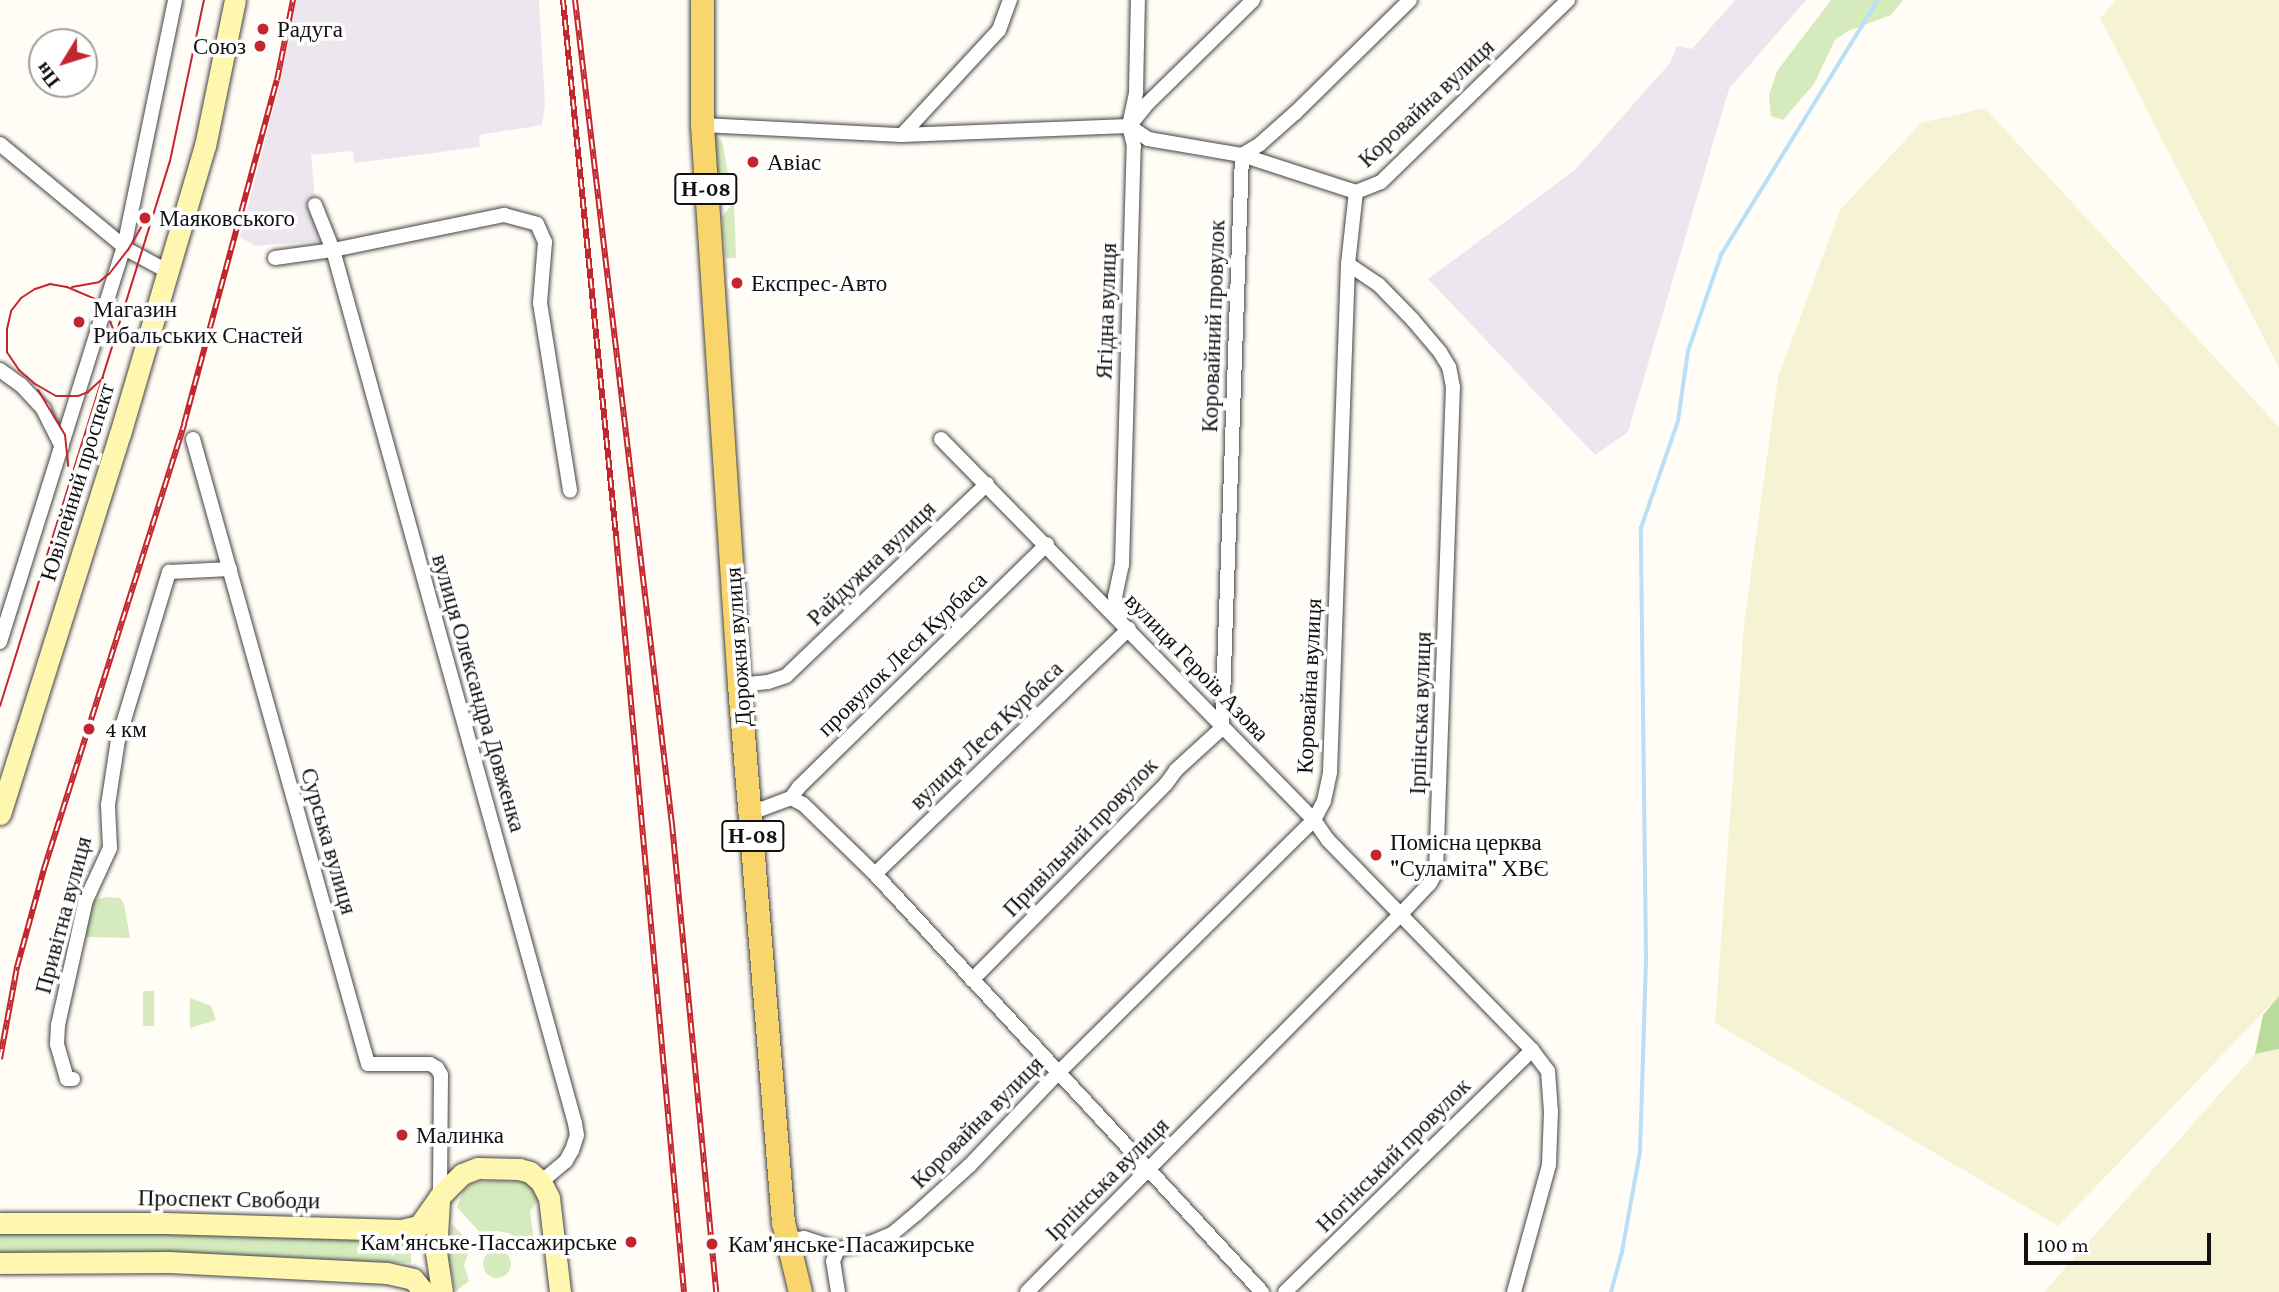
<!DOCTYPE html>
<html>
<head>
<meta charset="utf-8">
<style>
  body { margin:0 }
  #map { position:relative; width:2279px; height:1292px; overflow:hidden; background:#fffdf5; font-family:"Crimson Pro",serif }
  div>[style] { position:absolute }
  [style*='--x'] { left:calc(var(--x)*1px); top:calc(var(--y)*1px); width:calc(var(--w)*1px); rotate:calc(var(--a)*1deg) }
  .industrial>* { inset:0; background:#eee6ef }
  .farmland>* { inset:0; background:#f6f3d4 }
  .green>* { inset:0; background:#d5ebbd; transform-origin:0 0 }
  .round { border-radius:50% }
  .forest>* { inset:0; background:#b9dc9c }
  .stream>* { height:3.5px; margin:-1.75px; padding:0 1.75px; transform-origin:1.75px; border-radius:1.75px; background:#b9e0f7 }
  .roads { filter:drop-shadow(0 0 2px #444) drop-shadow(0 0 2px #444) }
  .minor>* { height:14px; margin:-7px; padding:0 7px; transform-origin:7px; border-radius:7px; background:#fff }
  .secondary>* { height:21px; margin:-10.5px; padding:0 10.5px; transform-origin:10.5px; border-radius:10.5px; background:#fff6b0 }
  .primary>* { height:23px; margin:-11.5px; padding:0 11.5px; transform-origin:11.5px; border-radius:11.5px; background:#f9d66b }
  .tram>* { height:2px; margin:-1px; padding:0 1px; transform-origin:1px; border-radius:1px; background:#c4262e }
  .rail>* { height:6px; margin-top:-3px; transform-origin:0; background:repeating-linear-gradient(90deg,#fff 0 10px,#c4262e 0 20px); box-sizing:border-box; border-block:2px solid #c4262e }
  .dots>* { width:19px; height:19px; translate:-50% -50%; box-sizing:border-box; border:4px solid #fff; border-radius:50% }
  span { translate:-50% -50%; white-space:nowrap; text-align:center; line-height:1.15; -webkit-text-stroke:7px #fff; paint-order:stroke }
  .shield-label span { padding:2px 5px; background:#fff; border:2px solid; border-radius:5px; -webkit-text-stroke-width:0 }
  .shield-label { font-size:21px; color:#111; font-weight:700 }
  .poi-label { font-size:23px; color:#111 }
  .left { translate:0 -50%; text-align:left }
  .right { translate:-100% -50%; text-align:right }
  .street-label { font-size:23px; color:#111 }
  .north { position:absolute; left:28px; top:28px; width:70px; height:70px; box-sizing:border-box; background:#fff; border:2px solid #a0a0a0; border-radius:50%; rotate:232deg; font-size:19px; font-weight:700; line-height:28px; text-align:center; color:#111 }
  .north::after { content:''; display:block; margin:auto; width:24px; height:32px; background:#c4262e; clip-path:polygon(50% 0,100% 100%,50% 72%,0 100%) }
  .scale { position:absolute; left:2024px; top:1233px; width:187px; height:32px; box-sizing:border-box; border:4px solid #111; border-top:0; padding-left:9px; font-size:21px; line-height:24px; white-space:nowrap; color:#111; -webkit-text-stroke:5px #fff; paint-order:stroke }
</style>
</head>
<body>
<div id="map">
  <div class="industrial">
    <i style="clip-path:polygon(296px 0,539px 0,545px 105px,542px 125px,479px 135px,480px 147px,354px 163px,353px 151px,311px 155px,319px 241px,255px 246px,240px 237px,280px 83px)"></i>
    <i style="clip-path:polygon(1735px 0,1806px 0,1729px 89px,1628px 432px,1595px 455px,1428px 279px,1575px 170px,1670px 63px,1677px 46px,1692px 49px)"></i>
  </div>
  <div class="farmland">
    <i style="clip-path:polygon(2116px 0,2279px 0,2279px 368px,2100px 18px)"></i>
    <i style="clip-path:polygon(1985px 108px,2279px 427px,2279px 996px,2058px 1226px,1715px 1023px,1744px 624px,1778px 377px,1840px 210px,1921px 123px)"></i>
    <i style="clip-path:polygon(2279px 1049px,2279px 1292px,2044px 1292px,2255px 1054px)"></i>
  </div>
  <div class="green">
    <i style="clip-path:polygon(1831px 0,1903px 0,1891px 15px,1848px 31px,1835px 40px,1814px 84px,1783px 120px,1771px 116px,1769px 95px,1777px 71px)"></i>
    <i style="clip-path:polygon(712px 132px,722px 141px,728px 174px,713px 216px)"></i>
    <i style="clip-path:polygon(734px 202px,736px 258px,726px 258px,722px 217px)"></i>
    <i style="clip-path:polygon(107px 897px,120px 898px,124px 904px,130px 938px,85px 937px,93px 900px)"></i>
    <i style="left:143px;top:991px;width:11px;height:35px"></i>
    <i style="clip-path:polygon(190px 998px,211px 1006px,216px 1020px,190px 1028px)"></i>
    <i style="clip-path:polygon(486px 1181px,529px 1182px,540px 1198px,530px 1211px,534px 1240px,520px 1242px,509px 1233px,496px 1231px,482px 1235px,457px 1207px,464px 1189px,473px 1183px)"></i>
    <i style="clip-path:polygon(452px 1224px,471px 1245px,464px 1265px,469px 1281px,456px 1291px,446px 1251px)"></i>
    <i style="clip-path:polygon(0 1230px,411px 1237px,411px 1263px,173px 1255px,0 1256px)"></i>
    <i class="round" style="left:483px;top:1250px;width:28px;height:28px"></i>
  </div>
  <div class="forest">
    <i style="clip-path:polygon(2279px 996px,2279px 1049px,2255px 1054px,2263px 1015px)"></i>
  </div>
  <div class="stream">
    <i style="--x:1611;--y:1292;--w:41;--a:-74.6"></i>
    <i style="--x:1622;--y:1252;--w:102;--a:-79.8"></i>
    <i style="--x:1640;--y:1152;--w:196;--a:-88.2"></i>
    <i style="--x:1646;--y:956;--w:428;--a:-90.7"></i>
    <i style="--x:1641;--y:528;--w:113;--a:-70.9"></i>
    <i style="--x:1678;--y:421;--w:71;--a:-81.9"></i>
    <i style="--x:1688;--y:351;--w:102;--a:-71"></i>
    <i style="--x:1721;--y:255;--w:299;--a:-58.4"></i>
  </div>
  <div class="roads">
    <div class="minor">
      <i style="--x:702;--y:125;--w:200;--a:2.9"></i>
      <i style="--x:902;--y:135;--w:227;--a:-2.3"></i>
      <i style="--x:1129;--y:126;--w:23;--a:34"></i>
      <i style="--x:1148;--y:139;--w:95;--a:9.7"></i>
      <i style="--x:1242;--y:155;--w:120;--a:18"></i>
      <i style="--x:1130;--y:125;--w:28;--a:-51"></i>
      <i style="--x:1148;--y:103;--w:147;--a:-44.4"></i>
      <i style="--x:902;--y:135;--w:143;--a:-47.3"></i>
      <i style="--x:999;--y:30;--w:32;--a:-70"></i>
      <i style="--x:0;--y:144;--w:166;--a:39.6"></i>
      <i style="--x:128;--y:250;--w:44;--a:28.3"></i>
      <i style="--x:315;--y:205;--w:48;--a:68.2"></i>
      <i style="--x:333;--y:250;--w:906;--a:74.51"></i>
      <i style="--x:575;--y:1123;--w:12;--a:81"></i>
      <i style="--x:577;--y:1135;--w:16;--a:108"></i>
      <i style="--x:572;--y:1150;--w:13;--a:119"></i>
      <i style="--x:566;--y:1161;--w:33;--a:140"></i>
      <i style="--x:275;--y:258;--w:59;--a:-7.9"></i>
      <i style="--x:333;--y:250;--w:175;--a:-11.6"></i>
      <i style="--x:504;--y:215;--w:34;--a:15"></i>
      <i style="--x:537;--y:224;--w:20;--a:66"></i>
      <i style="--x:545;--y:242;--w:61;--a:94.7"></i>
      <i style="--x:540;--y:303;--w:190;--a:80.9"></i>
      <i style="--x:0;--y:370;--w:26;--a:36"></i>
      <i style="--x:21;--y:385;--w:33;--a:47"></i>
      <i style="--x:43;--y:409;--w:42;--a:63.4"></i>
      <i style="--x:193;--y:439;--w:649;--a:74.36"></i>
      <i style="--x:368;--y:1064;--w:62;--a:0"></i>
      <i style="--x:430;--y:1064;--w:8;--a:30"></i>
      <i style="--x:437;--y:1068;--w:8;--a:60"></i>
      <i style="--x:441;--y:1075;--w:121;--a:90.5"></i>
      <i style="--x:941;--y:439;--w:533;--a:45.61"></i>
      <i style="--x:1314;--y:820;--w:24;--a:55"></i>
      <i style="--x:1328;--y:840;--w:293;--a:45.8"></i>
      <i style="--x:1532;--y:1050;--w:26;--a:53"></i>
      <i style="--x:1548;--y:1071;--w:41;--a:85.8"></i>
      <i style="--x:1551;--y:1112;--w:53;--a:92.2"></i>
      <i style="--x:1549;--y:1165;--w:132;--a:105.4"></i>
      <i style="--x:1120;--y:617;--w:21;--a:-104"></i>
      <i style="--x:1115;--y:597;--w:33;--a:-78"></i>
      <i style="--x:1122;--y:565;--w:419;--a:-88.4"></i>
      <i style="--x:1134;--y:146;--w:21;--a:-104"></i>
      <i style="--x:1129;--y:126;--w:35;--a:-78"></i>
      <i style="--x:1136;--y:92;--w:92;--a:-88.8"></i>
      <i style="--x:0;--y:642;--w:414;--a:-72.6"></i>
      <i style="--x:124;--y:247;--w:252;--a:-78.3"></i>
      <i style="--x:739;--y:685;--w:29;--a:-6"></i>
      <i style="--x:768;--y:682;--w:19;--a:-18"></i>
      <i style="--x:786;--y:676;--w:278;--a:-43.7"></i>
      <i style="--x:791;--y:798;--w:14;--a:-54"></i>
      <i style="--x:799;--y:787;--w:347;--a:-44.4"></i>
      <i style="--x:751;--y:813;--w:43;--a:-20.6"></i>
      <i style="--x:791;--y:798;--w:13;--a:27"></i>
      <i style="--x:803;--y:804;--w:100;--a:44.2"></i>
      <i style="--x:875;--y:874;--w:570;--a:47.21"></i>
      <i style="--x:875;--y:874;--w:353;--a:-44"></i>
      <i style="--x:972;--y:980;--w:276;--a:-45.3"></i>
      <i style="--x:1166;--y:784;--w:17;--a:-54"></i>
      <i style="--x:1176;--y:770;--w:62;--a:-42.4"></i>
      <i style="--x:1222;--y:728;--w:573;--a:-88"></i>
      <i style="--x:1242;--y:155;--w:21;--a:-31"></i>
      <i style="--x:1260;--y:144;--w:47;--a:-41.5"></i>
      <i style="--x:1295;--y:113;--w:161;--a:-44.5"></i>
      <i style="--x:73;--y:1079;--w:6;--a:180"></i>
      <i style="--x:67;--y:1079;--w:36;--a:-106"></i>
      <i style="--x:57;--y:1044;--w:19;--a:-87"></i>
      <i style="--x:58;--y:1025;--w:128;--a:-77.4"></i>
      <i style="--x:86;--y:900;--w:57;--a:-65.2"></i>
      <i style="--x:110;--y:848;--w:43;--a:-92.7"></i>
      <i style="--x:108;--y:805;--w:66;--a:-81.3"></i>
      <i style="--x:118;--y:740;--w:176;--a:-73.1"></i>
      <i style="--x:169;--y:572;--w:61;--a:-2.8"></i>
      <i style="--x:786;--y:1240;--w:18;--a:-6"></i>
      <i style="--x:804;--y:1238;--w:36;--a:18"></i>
      <i style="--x:838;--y:1249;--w:36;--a:-11"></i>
      <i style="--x:873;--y:1242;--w:21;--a:-23"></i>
      <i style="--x:892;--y:1234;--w:31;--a:-40"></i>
      <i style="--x:916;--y:1214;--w:73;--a:-42.2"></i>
      <i style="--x:970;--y:1165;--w:129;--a:-46.3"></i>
      <i style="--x:1059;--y:1072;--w:359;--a:-44.7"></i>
      <i style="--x:1314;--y:820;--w:21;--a:-62"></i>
      <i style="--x:1324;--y:801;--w:30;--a:-78"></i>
      <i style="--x:1330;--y:772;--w:508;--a:-87.97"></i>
      <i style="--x:1348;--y:264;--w:72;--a:-83.7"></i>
      <i style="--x:1356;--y:192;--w:27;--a:-22"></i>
      <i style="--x:1381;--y:182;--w:261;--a:-44.2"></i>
      <i style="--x:838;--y:1292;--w:31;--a:-99"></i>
      <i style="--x:833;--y:1261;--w:13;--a:-67"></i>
      <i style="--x:1027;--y:1292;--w:530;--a:-45.31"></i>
      <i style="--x:1400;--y:915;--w:44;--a:-46.8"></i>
      <i style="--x:1430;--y:883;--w:13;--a:-61"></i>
      <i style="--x:1436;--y:872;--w:485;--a:-88"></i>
      <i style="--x:1453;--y:387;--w:20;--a:-101"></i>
      <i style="--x:1449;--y:367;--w:17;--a:-121"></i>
      <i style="--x:1440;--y:352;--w:42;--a:-130.2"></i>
      <i style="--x:1413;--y:320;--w:49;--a:-134.2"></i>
      <i style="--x:1379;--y:285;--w:37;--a:-146"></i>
      <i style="--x:1285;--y:1292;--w:346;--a:-44.4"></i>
    </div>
    <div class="secondary">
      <i style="--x:0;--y:814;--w:398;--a:-72.5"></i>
      <i style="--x:120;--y:434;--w:300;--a:-73.6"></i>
      <i style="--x:205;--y:146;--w:149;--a:-78.4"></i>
      <i style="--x:439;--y:1201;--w:51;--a:93.4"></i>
      <i style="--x:436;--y:1252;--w:40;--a:81.5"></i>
      <i style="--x:0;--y:1223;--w:165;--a:0"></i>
      <i style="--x:165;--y:1223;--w:236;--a:1.7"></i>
      <i style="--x:401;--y:1230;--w:18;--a:-13"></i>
      <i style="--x:419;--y:1226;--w:37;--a:-55"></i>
      <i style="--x:440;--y:1196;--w:31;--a:-45"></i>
      <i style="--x:462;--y:1174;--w:17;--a:-21"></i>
      <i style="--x:478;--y:1168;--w:41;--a:1.4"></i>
      <i style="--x:519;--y:1169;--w:11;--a:15"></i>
      <i style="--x:530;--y:1172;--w:15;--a:42"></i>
      <i style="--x:541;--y:1182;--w:18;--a:63"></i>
      <i style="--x:549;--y:1198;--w:95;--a:83.3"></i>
      <i style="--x:0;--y:1263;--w:169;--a:-0.3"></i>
      <i style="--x:169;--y:1262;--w:218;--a:2.9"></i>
      <i style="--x:387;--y:1273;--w:27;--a:13"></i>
      <i style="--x:413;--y:1279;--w:17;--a:50"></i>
    </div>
    <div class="primary">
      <i style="--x:702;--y:0;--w:125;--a:90"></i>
      <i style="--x:702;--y:125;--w:561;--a:86.22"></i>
      <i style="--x:739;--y:685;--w:539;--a:85.32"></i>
      <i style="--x:783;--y:1222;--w:72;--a:76.3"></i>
    </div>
  </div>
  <div class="tram">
    <i style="--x:72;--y:287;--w:27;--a:-10"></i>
    <i style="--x:99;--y:282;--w:13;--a:-39"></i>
    <i style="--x:109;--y:274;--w:31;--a:-52"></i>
    <i style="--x:128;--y:250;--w:30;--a:-60"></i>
    <i style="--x:103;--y:378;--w:21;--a:137"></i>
    <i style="--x:88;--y:392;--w:11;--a:158"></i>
    <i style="--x:78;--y:396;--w:22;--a:180"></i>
    <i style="--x:56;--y:396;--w:24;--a:-150"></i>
    <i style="--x:35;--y:384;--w:21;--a:-139"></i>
    <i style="--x:19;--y:370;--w:22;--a:-124"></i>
    <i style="--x:7;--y:352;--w:23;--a:-90"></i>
    <i style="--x:7;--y:329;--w:18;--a:-77"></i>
    <i style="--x:11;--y:311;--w:16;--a:-52"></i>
    <i style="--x:21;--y:298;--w:17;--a:-33"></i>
    <i style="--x:35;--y:289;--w:16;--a:-18"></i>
    <i style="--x:50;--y:284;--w:17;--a:10"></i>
    <i style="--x:67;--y:287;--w:33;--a:23"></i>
    <i style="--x:97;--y:300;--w:11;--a:41"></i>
    <i style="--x:105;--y:307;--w:33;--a:70"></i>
    <i style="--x:38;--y:390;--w:52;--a:59"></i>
    <i style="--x:65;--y:435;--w:31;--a:84"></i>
    <i style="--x:0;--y:706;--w:571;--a:-72.68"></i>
    <i style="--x:170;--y:161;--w:165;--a:-78.1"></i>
  </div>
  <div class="rail">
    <i style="--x:563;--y:0;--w:539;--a:84.35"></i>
    <i style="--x:616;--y:536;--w:759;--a:84.86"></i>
    <i style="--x:575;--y:0;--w:830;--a:83.29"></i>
    <i style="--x:672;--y:824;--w:470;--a:84.6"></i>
    <i style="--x:0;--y:1059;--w:94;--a:-79.5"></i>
    <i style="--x:17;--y:967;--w:102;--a:-74.6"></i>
    <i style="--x:44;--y:869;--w:467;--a:-72.5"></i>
    <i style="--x:184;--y:424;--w:356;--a:-74.9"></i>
    <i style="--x:277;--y:80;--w:82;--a:-78.7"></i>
  </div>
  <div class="dots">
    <i style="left:263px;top:29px;background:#c4262e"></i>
    <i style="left:260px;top:46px;background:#c4262e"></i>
    <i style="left:753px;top:162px;background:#c4262e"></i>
    <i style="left:145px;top:218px;background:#c4262e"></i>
    <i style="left:737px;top:283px;background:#c4262e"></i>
    <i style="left:79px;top:322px;background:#c4262e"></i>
    <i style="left:89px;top:729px;background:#c4262e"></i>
    <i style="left:1376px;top:855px;background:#c4262e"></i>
    <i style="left:402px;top:1135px;background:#c4262e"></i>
    <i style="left:631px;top:1242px;background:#c4262e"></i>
    <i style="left:712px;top:1244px;background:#c4262e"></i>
  </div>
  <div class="shield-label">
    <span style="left:706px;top:189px">Н-08</span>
    <span style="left:753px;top:836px">Н-08</span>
  </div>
  <div class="poi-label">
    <span class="left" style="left:277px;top:29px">Радуга</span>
    <span class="right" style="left:246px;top:46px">Союз</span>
    <span class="left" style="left:767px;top:162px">Авіас</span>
    <span class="left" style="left:159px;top:218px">Маяковського</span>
    <span class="left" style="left:751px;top:283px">Експрес-Авто</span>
    <span class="left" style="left:93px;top:322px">Магазин<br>Рибальських Снастей</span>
    <span class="left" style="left:105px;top:729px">4 км</span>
    <span class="left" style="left:1390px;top:855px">Помісна церква<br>"Суламіта" ХВЄ</span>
    <span class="left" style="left:416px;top:1135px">Малинка</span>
    <span class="right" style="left:617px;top:1242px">Кам'янське-Пассажирське</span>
    <span class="left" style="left:728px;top:1244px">Кам'янське-Пасажирське</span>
  </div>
  <div class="street-label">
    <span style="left:1426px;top:103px;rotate:-43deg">Коровайна вулиця</span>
    <span style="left:1106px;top:311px;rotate:-88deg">Ягідна вулиця</span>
    <span style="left:1213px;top:326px;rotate:-88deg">Коровайний провулок</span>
    <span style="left:77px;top:482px;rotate:-73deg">Ювілейний проспект</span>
    <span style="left:871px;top:563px;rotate:-44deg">Райдужна вулиця</span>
    <span style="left:738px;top:647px;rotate:-94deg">Дорожня вулиця</span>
    <span style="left:902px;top:654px;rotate:-44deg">провулок Леся Курбаса</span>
    <span style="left:1197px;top:667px;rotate:46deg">вулиця Героїв Азова</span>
    <span style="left:1309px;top:686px;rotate:-87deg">Коровайна вулиця</span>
    <span style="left:479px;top:693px;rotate:74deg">вулиця Олександра Довженка</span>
    <span style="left:1420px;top:713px;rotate:-88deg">Ірпінська вулиця</span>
    <span style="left:986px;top:735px;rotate:-44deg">вулиця Леся Курбаса</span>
    <span style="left:1080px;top:837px;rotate:-46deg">Привільний провулок</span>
    <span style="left:329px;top:841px;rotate:74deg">Сурська вулиця</span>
    <span style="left:63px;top:915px;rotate:-75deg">Привітна вулиця</span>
    <span style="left:977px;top:1122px;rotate:-45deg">Коровайна вулиця</span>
    <span style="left:1393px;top:1155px;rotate:-45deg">Ногінський провулок</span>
    <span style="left:1107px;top:1179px;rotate:-45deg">Ірпінська вулиця</span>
    <span style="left:229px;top:1199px;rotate:1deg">Проспект Свободи</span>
  </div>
  <div class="north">Пн</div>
  <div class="scale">100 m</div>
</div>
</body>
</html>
